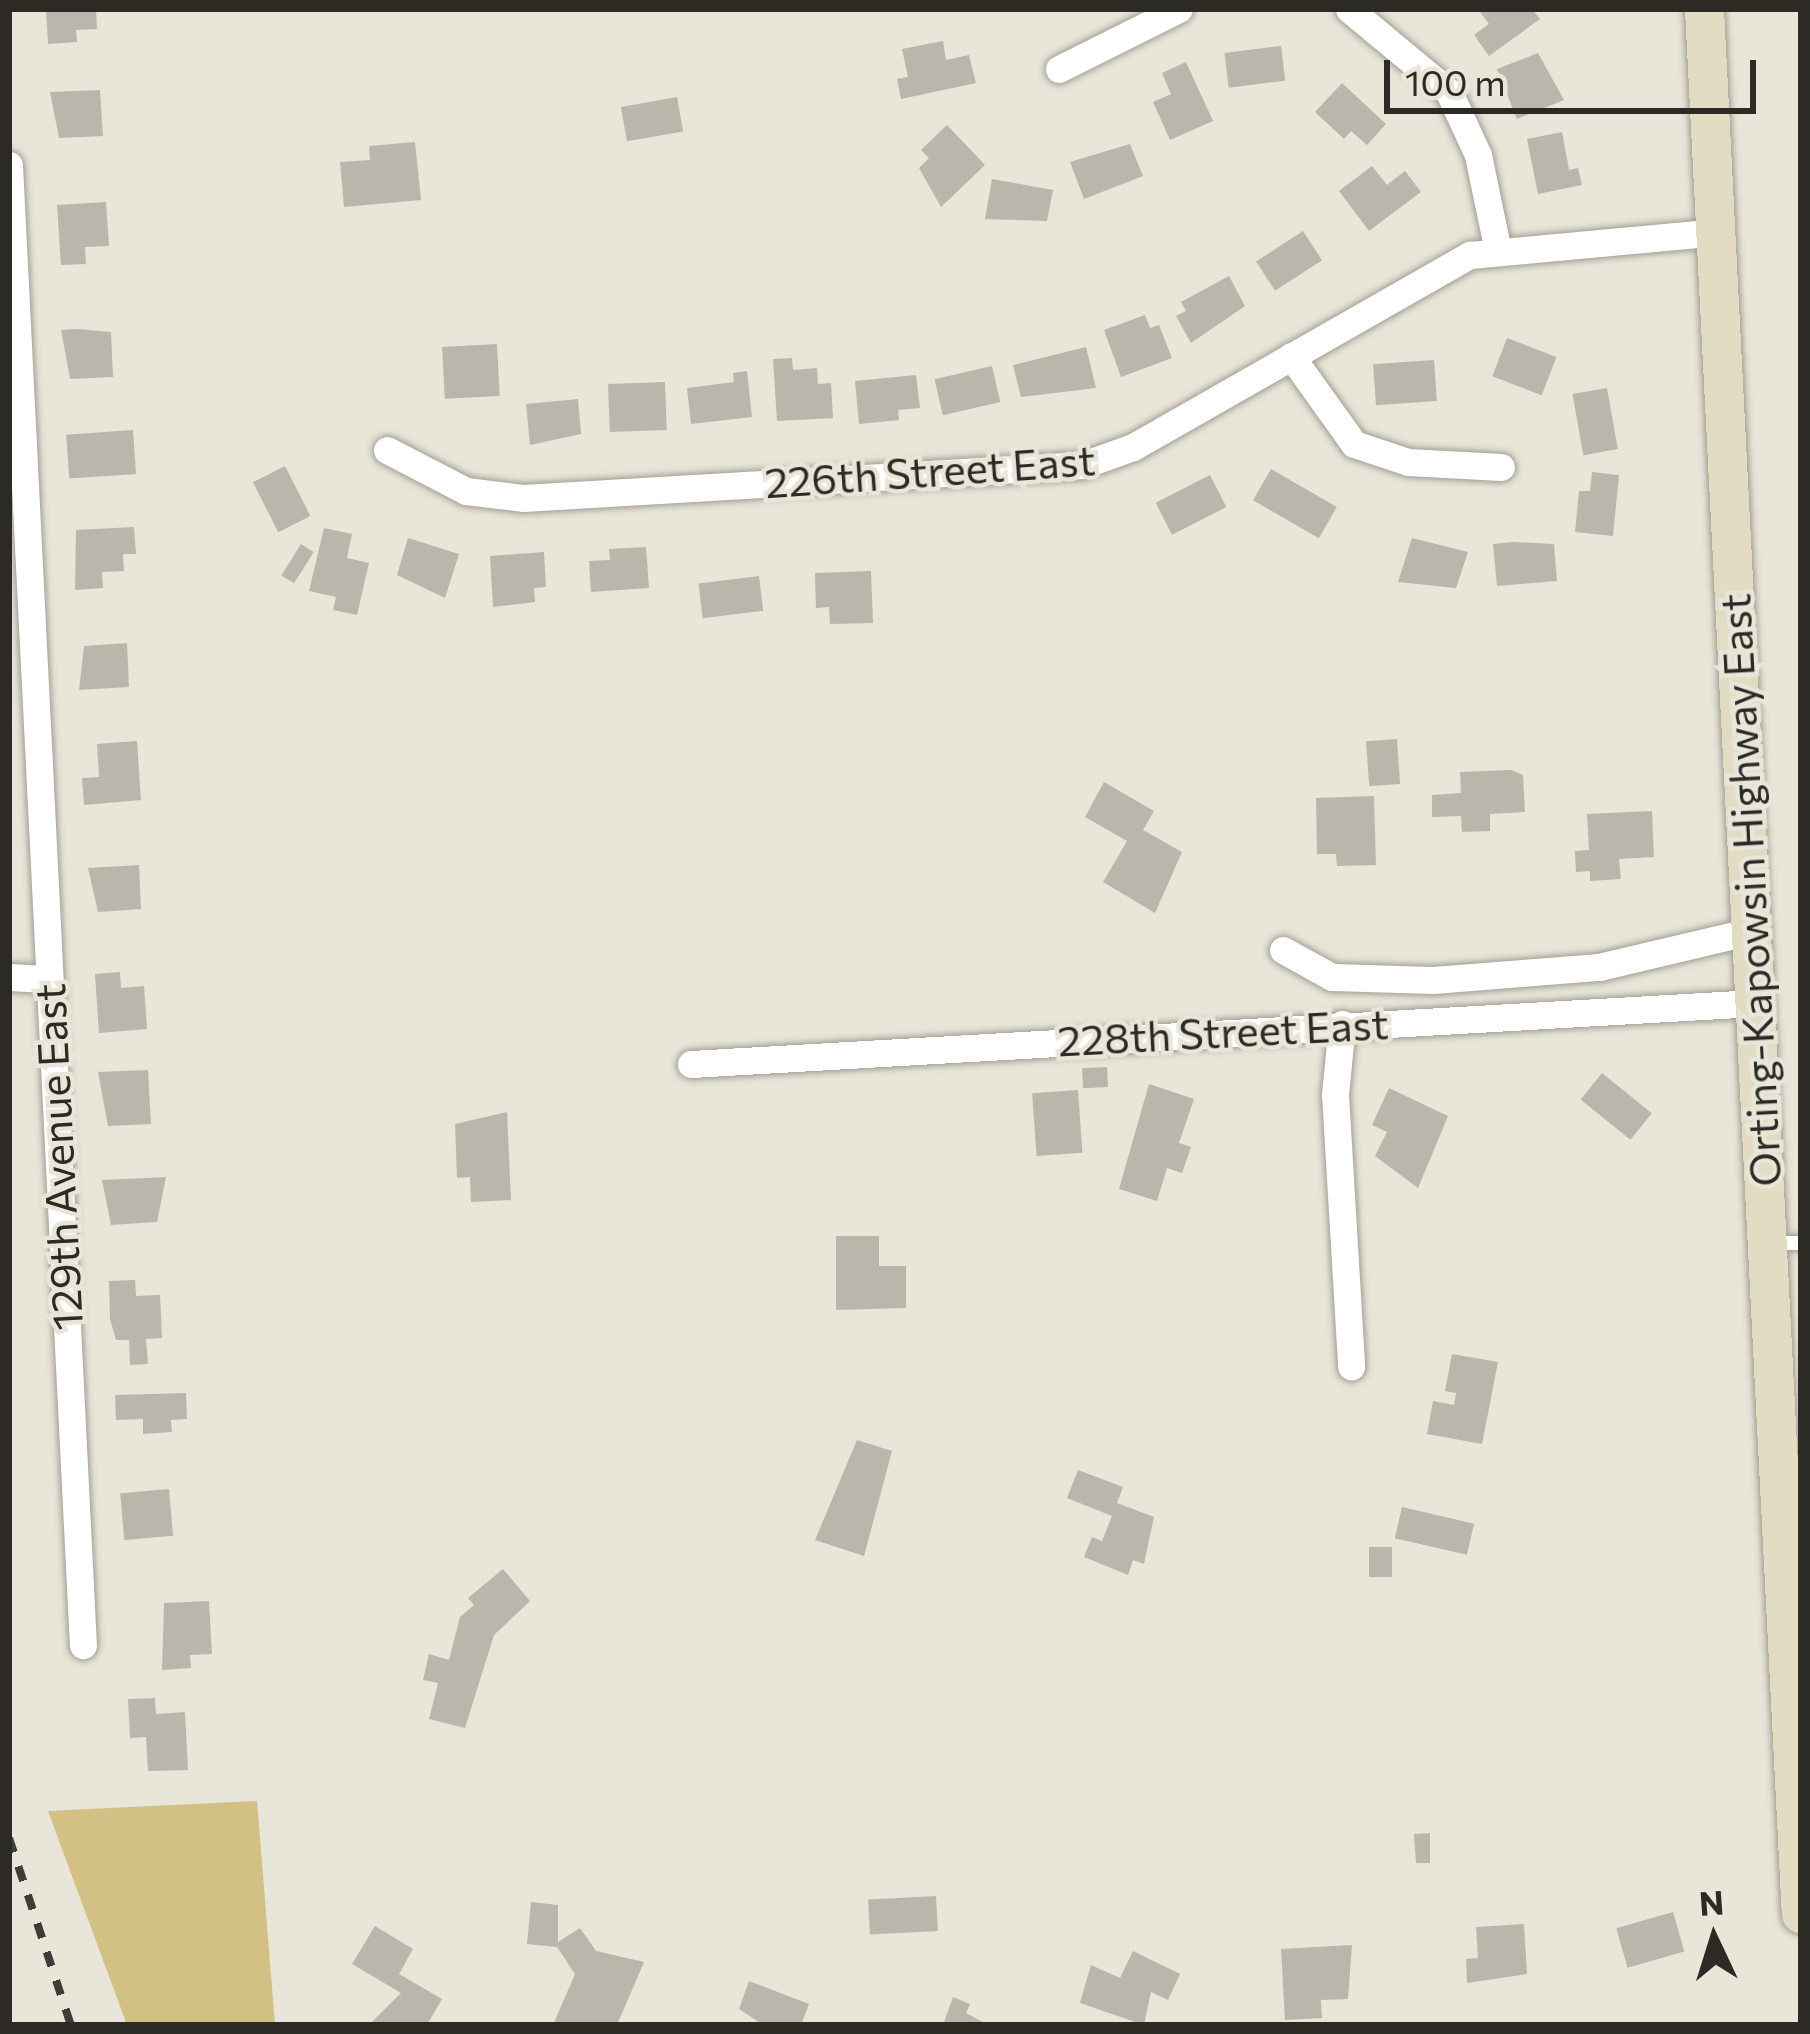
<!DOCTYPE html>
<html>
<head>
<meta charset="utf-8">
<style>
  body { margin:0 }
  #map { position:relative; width:1810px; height:2034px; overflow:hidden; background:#e8e5d9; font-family:Commissioner,sans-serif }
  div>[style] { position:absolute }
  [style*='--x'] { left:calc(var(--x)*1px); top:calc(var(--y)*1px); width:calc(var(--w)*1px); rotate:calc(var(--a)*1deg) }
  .green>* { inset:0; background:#d2c084 }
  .building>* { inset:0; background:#b9b6ab; transform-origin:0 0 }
  .roads { filter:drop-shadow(0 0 3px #a39f94) drop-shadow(0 0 3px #a39f94) }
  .lane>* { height:14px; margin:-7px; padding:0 7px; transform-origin:7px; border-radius:7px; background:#fff }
  .street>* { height:27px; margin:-13.5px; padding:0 13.5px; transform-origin:13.5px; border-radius:13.5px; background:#fff }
  .secondary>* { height:39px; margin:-19.5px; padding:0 19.5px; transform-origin:19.5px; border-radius:19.5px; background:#e2dcc3 }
  .rail>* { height:8px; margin-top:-4px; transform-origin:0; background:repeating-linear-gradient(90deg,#3f3d38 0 15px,transparent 0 30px) }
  span { translate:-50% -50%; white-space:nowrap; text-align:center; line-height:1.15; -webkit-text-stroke:9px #e8e5d9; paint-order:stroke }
  .street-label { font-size:42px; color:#2b2a25 }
  .frame { position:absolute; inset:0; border:12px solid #2b2a25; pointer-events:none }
  .north { position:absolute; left:1654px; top:1878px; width:120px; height:120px; -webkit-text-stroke:9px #e8e5d9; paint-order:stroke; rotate:356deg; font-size:33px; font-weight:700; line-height:48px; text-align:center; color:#2b2a25 }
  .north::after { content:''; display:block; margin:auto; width:42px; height:54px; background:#2b2a25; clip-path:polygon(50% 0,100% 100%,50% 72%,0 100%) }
  .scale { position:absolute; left:1384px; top:60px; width:372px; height:54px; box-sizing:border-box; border:6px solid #2b2a25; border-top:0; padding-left:15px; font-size:36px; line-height:42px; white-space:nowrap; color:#2b2a25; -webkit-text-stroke:9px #e8e5d9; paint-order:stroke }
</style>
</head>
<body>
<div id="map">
  <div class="green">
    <i style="clip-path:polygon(257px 1801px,275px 2025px,127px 2025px,48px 1811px)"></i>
  </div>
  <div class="building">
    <i style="clip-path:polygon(46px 9px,96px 9px,97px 29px,76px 30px,77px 42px,48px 44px)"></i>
    <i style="clip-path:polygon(1478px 9px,1532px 9px,1540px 19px,1489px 56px,1474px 35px,1489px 24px)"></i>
    <i style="clip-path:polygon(943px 41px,946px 60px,969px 55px,976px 83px,901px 99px,897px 79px,908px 77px,902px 49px)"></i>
    <i style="left:1281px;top:46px;width:35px;height:57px;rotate:83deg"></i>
    <i style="clip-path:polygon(1538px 53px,1564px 100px,1517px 119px,1497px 69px)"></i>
    <i style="clip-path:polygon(1186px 62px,1213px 121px,1170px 140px,1153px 102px,1171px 94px,1162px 73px)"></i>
    <i style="clip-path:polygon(1342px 83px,1386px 124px,1367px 145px,1351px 131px,1344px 139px,1315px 112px)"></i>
    <i style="clip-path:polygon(100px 90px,103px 136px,59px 138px,50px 92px)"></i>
    <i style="left:677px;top:97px;width:35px;height:57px;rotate:80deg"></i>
    <i style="clip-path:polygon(947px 125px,985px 165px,941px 207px,919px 168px,929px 158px,921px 150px)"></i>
    <i style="clip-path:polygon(1562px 132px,1569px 170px,1578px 168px,1582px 185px,1538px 194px,1527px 139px)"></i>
    <i style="clip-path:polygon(415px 142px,421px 200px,344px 207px,340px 162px,370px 160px,369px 146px)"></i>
    <i style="clip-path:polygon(1130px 144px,1143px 176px,1084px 199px,1070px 162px)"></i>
    <i style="clip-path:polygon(1372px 166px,1387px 185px,1405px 171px,1421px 192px,1369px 231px,1339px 191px)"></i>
    <i style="clip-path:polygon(992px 179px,1053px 190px,1047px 221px,985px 219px)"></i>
    <i style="clip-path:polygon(106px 202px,109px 246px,85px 247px,86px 264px,61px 265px,57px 205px)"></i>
    <i style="left:1303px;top:231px;width:35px;height:56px;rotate:57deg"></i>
    <i style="clip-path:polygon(1229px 276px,1245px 306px,1191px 343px,1176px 316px,1186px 311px,1181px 302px)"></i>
    <i style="clip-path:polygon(1145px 315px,1150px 328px,1159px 325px,1172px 358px,1121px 377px,1104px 330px)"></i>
    <i style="clip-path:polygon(78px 329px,111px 332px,113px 377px,70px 379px,61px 330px)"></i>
    <i style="left:1507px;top:338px;width:53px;height:41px;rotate:21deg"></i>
    <i style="left:497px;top:344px;width:52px;height:55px;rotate:87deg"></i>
    <i style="clip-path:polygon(1086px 347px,1096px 388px,1021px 397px,1013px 365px)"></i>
    <i style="clip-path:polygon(792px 358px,793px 370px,817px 368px,818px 384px,831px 383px,833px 418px,777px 421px,773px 359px)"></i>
    <i style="left:1434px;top:360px;width:41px;height:61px;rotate:86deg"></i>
    <i style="left:992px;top:366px;width:37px;height:59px;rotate:77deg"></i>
    <i style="clip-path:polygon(747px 371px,752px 417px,691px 424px,687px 388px,734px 382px,733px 373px)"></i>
    <i style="clip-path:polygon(916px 375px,920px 408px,898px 410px,899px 420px,859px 424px,855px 381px)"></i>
    <i style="left:665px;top:382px;width:48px;height:57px;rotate:88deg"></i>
    <i style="left:1607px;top:388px;width:62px;height:35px;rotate:80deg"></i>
    <i style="clip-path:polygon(578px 399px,581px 434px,530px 445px,526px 404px)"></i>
    <i style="left:133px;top:430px;width:44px;height:67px;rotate:86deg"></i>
    <i style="left:285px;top:466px;width:56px;height:36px;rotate:63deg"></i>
    <i style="left:1271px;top:469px;width:76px;height:36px;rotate:30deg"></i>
    <i style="clip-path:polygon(1592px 472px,1619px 475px,1613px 536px,1575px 532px,1579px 491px,1590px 491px)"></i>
    <i style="left:1210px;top:475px;width:36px;height:61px;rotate:63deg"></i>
    <i style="clip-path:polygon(134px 527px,136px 554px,123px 554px,124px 571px,102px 572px,103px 588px,75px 590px,76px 530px)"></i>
    <i style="clip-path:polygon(324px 528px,352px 534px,347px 558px,369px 563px,357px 615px,333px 610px,336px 597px,309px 591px)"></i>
    <i style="clip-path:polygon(408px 538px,459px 554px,445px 598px,397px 575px)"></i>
    <i style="clip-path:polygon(1412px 538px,1468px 552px,1456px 588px,1398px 582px)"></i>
    <i style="clip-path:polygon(1513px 542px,1554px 544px,1557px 581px,1497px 586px,1493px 544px)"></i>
    <i style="left:301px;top:544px;width:15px;height:37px;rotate:32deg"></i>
    <i style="clip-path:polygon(646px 547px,649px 588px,591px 592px,589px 561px,610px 560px,609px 549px)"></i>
    <i style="clip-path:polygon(544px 552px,546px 587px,534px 588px,535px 602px,493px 607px,490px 556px)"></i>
    <i style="clip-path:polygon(871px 571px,873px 623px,830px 624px,829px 607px,816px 608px,815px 573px)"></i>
    <i style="left:759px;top:576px;width:35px;height:61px;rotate:83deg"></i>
    <i style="clip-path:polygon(127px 643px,129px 687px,79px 690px,84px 646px)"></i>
    <i style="left:1397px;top:739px;width:45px;height:31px;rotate:86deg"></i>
    <i style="clip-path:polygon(137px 741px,141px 800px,84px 805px,82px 778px,99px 777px,97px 744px)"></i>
    <i style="clip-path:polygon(1511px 770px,1523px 775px,1525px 812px,1490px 814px,1490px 831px,1462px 832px,1461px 816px,1432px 817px,1432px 795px,1461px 793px,1460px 772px)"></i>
    <i style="clip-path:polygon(1104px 782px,1154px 811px,1143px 830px,1182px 852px,1155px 913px,1103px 882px,1127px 841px,1085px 817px)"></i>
    <i style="clip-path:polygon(1374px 796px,1376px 865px,1337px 866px,1336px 854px,1317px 854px,1316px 798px)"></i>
    <i style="clip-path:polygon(1652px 811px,1654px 857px,1619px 859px,1621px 879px,1590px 881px,1590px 871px,1576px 872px,1575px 851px,1589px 850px,1587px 814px)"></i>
    <i style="clip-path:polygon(139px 865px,141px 909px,98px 912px,88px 868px)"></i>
    <i style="clip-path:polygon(120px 972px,121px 988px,144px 986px,147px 1029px,99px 1033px,95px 974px)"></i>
    <i style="left:1107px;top:1067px;width:20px;height:25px;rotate:87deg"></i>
    <i style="clip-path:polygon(148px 1070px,151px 1124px,108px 1126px,98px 1072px)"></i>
    <i style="left:1602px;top:1073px;width:64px;height:34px;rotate:39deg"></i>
    <i style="clip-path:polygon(1149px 1084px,1194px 1099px,1179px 1143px,1191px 1147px,1182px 1173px,1167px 1168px,1157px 1201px,1119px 1189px)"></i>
    <i style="clip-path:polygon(1389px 1088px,1448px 1116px,1418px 1188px,1375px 1156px,1387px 1132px,1372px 1125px)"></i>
    <i style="left:1078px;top:1090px;width:63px;height:46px;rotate:86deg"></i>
    <i style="clip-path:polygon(507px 1112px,511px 1200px,471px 1202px,470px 1177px,457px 1178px,455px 1124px)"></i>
    <i style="clip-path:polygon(166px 1177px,157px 1222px,111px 1225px,102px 1180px)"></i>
    <i style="clip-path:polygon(836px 1236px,879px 1236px,879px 1266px,906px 1266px,906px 1308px,836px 1310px)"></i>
    <i style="clip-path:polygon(135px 1280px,136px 1296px,160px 1295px,162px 1338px,146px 1339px,148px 1364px,130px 1365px,129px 1340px,116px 1340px,110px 1319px,109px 1281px)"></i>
    <i style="clip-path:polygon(1452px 1354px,1498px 1362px,1482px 1444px,1427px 1434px,1433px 1401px,1454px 1405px,1456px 1393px,1445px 1391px)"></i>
    <i style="clip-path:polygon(186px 1393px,187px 1419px,171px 1420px,172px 1432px,143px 1434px,143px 1419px,116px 1420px,115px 1395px)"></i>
    <i style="clip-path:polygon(857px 1440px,892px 1451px,864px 1556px,815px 1540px)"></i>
    <i style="clip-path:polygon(1078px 1470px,1123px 1487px,1117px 1503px,1154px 1517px,1144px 1564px,1133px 1560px,1128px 1575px,1084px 1557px,1092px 1537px,1102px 1541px,1112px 1516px,1067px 1498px)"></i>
    <i style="left:169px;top:1489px;width:47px;height:49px;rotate:85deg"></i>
    <i style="left:1402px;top:1507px;width:74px;height:32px;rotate:13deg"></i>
    <i style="left:1369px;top:1547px;width:23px;height:30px"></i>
    <i style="clip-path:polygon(503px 1569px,530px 1601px,494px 1635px,465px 1728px,429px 1719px,438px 1683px,423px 1680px,429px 1654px,449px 1660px,460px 1617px,474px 1605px,468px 1598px)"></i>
    <i style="clip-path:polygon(209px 1601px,212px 1654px,190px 1655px,191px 1668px,162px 1670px,164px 1603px)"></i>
    <i style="clip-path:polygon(155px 1698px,156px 1714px,185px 1712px,188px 1770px,148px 1771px,146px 1737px,130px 1738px,128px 1699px)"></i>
    <i style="clip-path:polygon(1430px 1833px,1430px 1863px,1416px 1863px,1414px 1834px)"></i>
    <i style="left:936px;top:1896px;width:35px;height:68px;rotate:87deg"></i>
    <i style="clip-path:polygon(531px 1902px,558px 1905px,558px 1942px,580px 1928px,596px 1951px,644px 1962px,617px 2025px,553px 2025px,575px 1974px,557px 1947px,527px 1944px)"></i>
    <i style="left:1673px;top:1912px;width:41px;height:59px;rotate:74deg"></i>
    <i style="clip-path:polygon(1524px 1924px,1527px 1974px,1467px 1983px,1466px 1959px,1478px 1958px,1476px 1927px)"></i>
    <i style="clip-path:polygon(375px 1926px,413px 1949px,399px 1974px,442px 1999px,427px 2025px,369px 2025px,401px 1993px,352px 1964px)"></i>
    <i style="clip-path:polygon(1352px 1945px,1348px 1999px,1321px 2000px,1322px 2018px,1285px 2020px,1281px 1949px)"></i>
    <i style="clip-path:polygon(1133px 1951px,1180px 1974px,1168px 2000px,1151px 1992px,1144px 2025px,1080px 2003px,1091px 1965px,1120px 1978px)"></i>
    <i style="clip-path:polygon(749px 1981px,809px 2004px,801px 2025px,763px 2025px,739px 2009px)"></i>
    <i style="clip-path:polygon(953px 1997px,970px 2004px,966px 2013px,988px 2025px,943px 2025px)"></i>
  </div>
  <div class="roads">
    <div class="lane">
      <i style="--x:1772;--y:1243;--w:29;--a:0"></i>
    </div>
    <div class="street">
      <i style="--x:1349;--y:9;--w:130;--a:39.7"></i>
      <i style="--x:1449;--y:92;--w:69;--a:65.3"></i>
      <i style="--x:1478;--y:155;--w:94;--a:78.3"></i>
      <i style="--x:1059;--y:69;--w:134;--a:-26.6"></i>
      <i style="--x:9;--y:165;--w:1482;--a:87.14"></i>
      <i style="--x:1291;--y:356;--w:108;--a:54.4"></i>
      <i style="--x:1354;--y:444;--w:57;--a:18.4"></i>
      <i style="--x:1408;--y:462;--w:93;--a:3.1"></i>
      <i style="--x:387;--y:450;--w:89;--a:27.4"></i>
      <i style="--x:466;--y:491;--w:57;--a:7"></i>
      <i style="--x:523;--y:498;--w:561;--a:-3.37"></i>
      <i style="--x:1083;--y:465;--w:53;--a:-19.8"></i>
      <i style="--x:1133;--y:447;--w:388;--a:-29.7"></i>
      <i style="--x:1470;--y:255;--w:247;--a:-5.3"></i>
      <i style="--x:1283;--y:950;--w:56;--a:28.9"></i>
      <i style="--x:1332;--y:977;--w:101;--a:1.7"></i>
      <i style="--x:1433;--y:980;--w:167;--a:-4.5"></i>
      <i style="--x:1599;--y:967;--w:156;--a:-13.3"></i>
      <i style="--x:9;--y:977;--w:37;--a:3"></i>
      <i style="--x:1342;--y:1024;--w:70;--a:95.7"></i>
      <i style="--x:1335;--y:1094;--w:273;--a:86.6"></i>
      <i style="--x:691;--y:1064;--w:1066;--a:-3.28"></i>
    </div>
    <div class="secondary">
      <i style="--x:1704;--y:9;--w:1907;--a:87.09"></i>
    </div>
  </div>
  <div class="rail">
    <i style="--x:9;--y:1838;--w:197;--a:71.7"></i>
  </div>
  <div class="street-label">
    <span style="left:930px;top:470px;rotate:-4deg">226th Street East</span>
    <span style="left:1749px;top:890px;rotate:-93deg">Orting-Kapowsin Highway East</span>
    <span style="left:1223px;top:1031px;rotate:-3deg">228th Street East</span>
    <span style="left:57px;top:1157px;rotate:-93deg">129th Avenue East</span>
  </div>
  <div class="frame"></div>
  <div class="north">N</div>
  <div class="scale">100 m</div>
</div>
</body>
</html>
